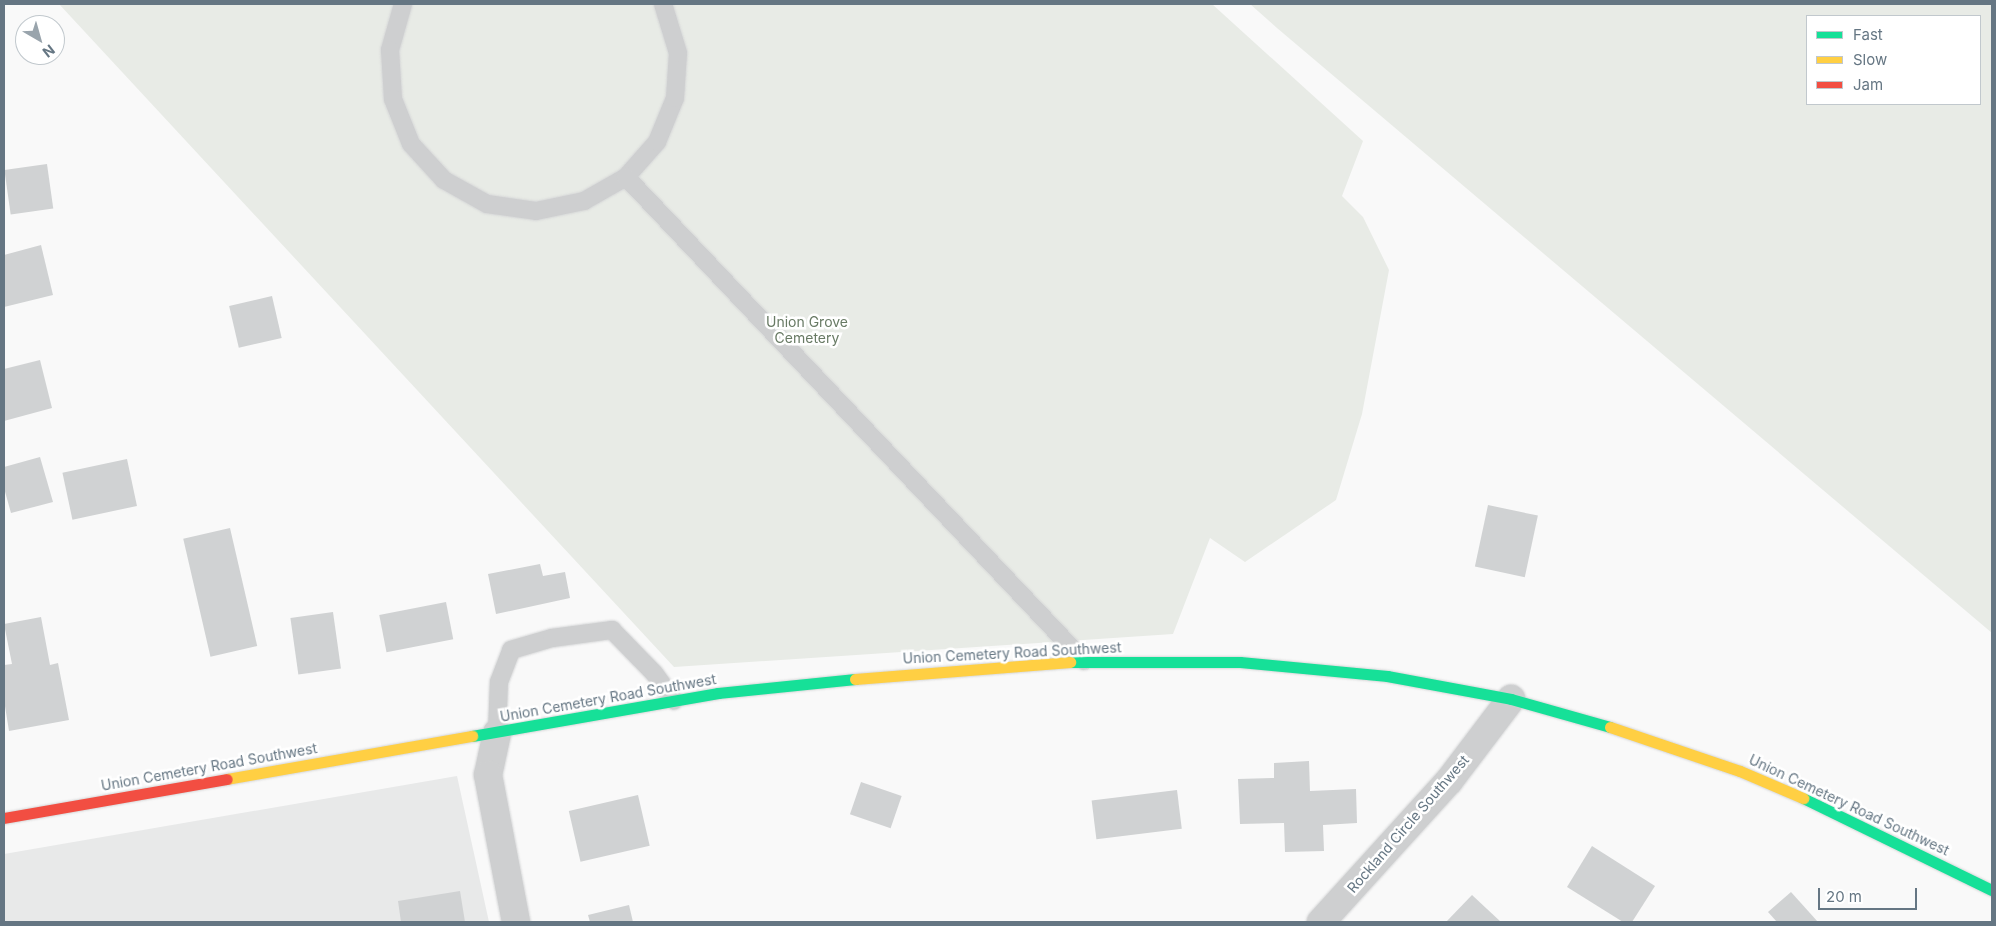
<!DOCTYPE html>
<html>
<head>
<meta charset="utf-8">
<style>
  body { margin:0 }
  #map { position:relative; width:1996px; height:926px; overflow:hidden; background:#f9f9f9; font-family:Inter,sans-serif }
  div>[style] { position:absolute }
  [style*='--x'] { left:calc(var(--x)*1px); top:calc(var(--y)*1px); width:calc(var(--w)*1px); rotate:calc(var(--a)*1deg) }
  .built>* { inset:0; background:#e8e9e9 }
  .green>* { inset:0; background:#e8ebe6 }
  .building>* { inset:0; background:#d0d2d3; transform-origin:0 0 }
  .roads { filter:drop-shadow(0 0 1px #d5d6d7) drop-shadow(0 0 1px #d5d6d7) }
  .lane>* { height:18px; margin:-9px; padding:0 9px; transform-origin:9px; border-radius:9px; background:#cecfd0 }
  .street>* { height:28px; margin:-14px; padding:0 14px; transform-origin:14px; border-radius:14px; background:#cecfd0 }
  .fast>* { height:11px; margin:-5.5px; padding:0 5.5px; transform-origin:5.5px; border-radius:5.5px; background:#16e098 }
  .slow>* { height:11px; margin:-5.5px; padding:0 5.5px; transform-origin:5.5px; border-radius:5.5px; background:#ffcf43 }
  .jam>* { height:11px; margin:-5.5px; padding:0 5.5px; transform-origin:5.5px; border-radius:5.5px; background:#f24e42 }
  span { translate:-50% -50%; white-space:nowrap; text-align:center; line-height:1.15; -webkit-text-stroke:5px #fff; paint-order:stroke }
  .park-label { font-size:14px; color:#687a64 }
  .street-label { font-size:14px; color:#657683 }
  .frame { position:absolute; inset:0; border:5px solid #657683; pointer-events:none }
  .legend { position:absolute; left:1806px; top:15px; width:175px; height:90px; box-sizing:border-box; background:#fff; border:1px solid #c1c8cd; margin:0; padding:6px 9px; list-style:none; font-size:15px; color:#657683 }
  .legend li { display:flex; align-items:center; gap:10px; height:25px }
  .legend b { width:25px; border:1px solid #c1c8cd }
  .north { position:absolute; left:15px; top:15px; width:50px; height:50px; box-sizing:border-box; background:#fff; border:1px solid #c1c8cd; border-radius:50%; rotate:142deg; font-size:14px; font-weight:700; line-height:20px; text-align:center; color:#657683 }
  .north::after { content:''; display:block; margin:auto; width:18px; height:22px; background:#99a4ac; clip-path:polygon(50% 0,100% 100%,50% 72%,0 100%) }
  .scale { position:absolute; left:1818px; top:888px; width:99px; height:22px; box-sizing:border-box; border:2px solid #657683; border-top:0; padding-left:6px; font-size:15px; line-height:18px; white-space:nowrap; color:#657683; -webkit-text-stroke:4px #fff; paint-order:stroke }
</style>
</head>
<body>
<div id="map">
  <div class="built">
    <i style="clip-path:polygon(457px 776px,489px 922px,4px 922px,4px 854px)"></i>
  </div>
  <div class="green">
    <i style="clip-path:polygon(59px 4px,1212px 4px,1363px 141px,1342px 196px,1363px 217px,1389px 270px,1362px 414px,1336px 500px,1245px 562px,1210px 538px,1173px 634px,674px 667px)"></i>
    <i style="clip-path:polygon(evenodd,1250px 4px,1992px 4px,1992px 633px,1277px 28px,1250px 4px,1807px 16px,1980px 16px,1980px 104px,1807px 104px,1807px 16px)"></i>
  </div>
  <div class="building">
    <i style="left:47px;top:164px;width:45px;height:43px;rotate:82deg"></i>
    <i style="clip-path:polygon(41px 245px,53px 295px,4px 307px,4px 255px)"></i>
    <i style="left:272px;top:296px;width:43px;height:44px;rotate:77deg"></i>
    <i style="clip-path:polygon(40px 360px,52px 408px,4px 421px,4px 369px)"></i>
    <i style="clip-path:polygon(40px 457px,53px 502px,11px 513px,4px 488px,4px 467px)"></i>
    <i style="left:127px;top:459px;width:48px;height:66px;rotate:78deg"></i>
    <i style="left:1488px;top:505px;width:51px;height:63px;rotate:12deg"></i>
    <i style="left:230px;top:528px;width:121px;height:48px;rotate:77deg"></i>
    <i style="clip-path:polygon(540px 564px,543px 576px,565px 572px,570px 598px,496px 614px,488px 574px)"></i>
    <i style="left:446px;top:602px;width:38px;height:68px;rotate:79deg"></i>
    <i style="left:333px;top:612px;width:57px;height:43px;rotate:82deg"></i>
    <i style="clip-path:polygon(41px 617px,50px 665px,58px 663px,69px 720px,9px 731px,4px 700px,4px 665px,12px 664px,4px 624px)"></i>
    <i style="clip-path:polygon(1309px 761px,1310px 791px,1356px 789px,1357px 823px,1323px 825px,1324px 851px,1285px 852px,1284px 823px,1240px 824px,1238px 779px,1274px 778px,1274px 763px)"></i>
    <i style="left:861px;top:782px;width:43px;height:34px;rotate:19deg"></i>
    <i style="left:1177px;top:790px;width:39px;height:86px;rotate:83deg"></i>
    <i style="left:638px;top:795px;width:52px;height:71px;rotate:77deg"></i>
    <i style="clip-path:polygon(1592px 846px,1655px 886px,1632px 922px,1623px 922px,1567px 887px)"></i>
    <i style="clip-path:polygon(460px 891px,465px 922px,401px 922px,398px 901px)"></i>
    <i style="clip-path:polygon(1791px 892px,1818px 922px,1777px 922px,1768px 912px)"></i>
    <i style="clip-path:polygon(1472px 895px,1501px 922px,1446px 922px)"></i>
    <i style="clip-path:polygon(629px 905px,633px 922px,590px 922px,588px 915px)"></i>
  </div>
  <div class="roads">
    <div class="lane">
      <i style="--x:403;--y:4;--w:48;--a:105.8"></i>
      <i style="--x:390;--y:50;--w:49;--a:86.5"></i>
      <i style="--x:393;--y:99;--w:48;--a:68.2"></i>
      <i style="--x:411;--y:144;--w:49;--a:47.5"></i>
      <i style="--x:444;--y:180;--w:49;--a:29.2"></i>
      <i style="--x:487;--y:204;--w:49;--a:8.1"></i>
      <i style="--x:536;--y:211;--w:49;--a:-11.8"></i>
      <i style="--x:584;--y:201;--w:48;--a:-29.7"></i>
      <i style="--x:626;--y:177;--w:47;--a:-48.5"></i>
      <i style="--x:657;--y:142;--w:48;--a:-67.8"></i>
      <i style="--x:675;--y:98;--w:45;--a:-86.2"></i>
      <i style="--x:678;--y:53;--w:51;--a:-107"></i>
      <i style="--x:626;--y:177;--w:666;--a:46.58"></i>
      <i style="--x:497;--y:733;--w:51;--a:-87.8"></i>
      <i style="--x:499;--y:682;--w:34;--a:-69"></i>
      <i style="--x:511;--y:650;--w:43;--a:-16.3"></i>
      <i style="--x:552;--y:638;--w:61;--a:-7.6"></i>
      <i style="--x:612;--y:630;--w:60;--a:45.7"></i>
      <i style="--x:654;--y:673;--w:34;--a:54"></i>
    </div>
    <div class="street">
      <i style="--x:497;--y:733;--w:43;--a:102.1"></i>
      <i style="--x:488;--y:775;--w:150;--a:79.2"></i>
      <i style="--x:1321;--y:922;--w:190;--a:-47.8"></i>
      <i style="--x:1449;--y:781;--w:103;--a:-52.9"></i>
    </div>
    <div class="fast">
      <i style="--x:1070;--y:662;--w:170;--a:0"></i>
      <i style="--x:1240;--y:662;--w:148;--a:5.4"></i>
      <i style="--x:1387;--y:676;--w:126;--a:10.5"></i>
      <i style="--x:1511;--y:699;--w:103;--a:15.8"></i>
      <i style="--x:472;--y:736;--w:250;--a:-9.9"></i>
      <i style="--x:718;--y:693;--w:138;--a:-5.8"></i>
      <i style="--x:1803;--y:798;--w:210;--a:26"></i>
    </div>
    <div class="slow">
      <i style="--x:855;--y:679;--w:216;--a:-4.5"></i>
      <i style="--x:1610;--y:727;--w:137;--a:18.7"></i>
      <i style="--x:1740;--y:771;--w:69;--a:23.2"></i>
      <i style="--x:227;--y:779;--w:249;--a:-10"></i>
    </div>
    <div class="jam">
      <i style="--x:4;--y:818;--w:226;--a:-9.9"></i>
    </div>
  </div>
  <div class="park-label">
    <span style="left:807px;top:330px">Union Grove<br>Cemetery</span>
  </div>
  <div class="street-label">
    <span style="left:1012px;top:653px;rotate:-3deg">Union Cemetery Road Southwest</span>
    <span style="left:608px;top:698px;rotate:-10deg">Union Cemetery Road Southwest</span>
    <span style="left:209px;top:767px;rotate:-10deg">Union Cemetery Road Southwest</span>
    <span style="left:1849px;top:805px;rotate:25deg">Union Cemetery Road Southwest</span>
    <span style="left:1408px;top:824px;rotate:-49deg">Rockland Circle Southwest</span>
  </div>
  <div class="frame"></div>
  <ul class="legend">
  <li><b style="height:6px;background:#16e098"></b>Fast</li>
  <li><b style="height:6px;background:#ffcf43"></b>Slow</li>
  <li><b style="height:6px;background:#f24e42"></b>Jam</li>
  </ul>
  <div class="north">N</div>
  <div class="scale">20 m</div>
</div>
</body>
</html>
